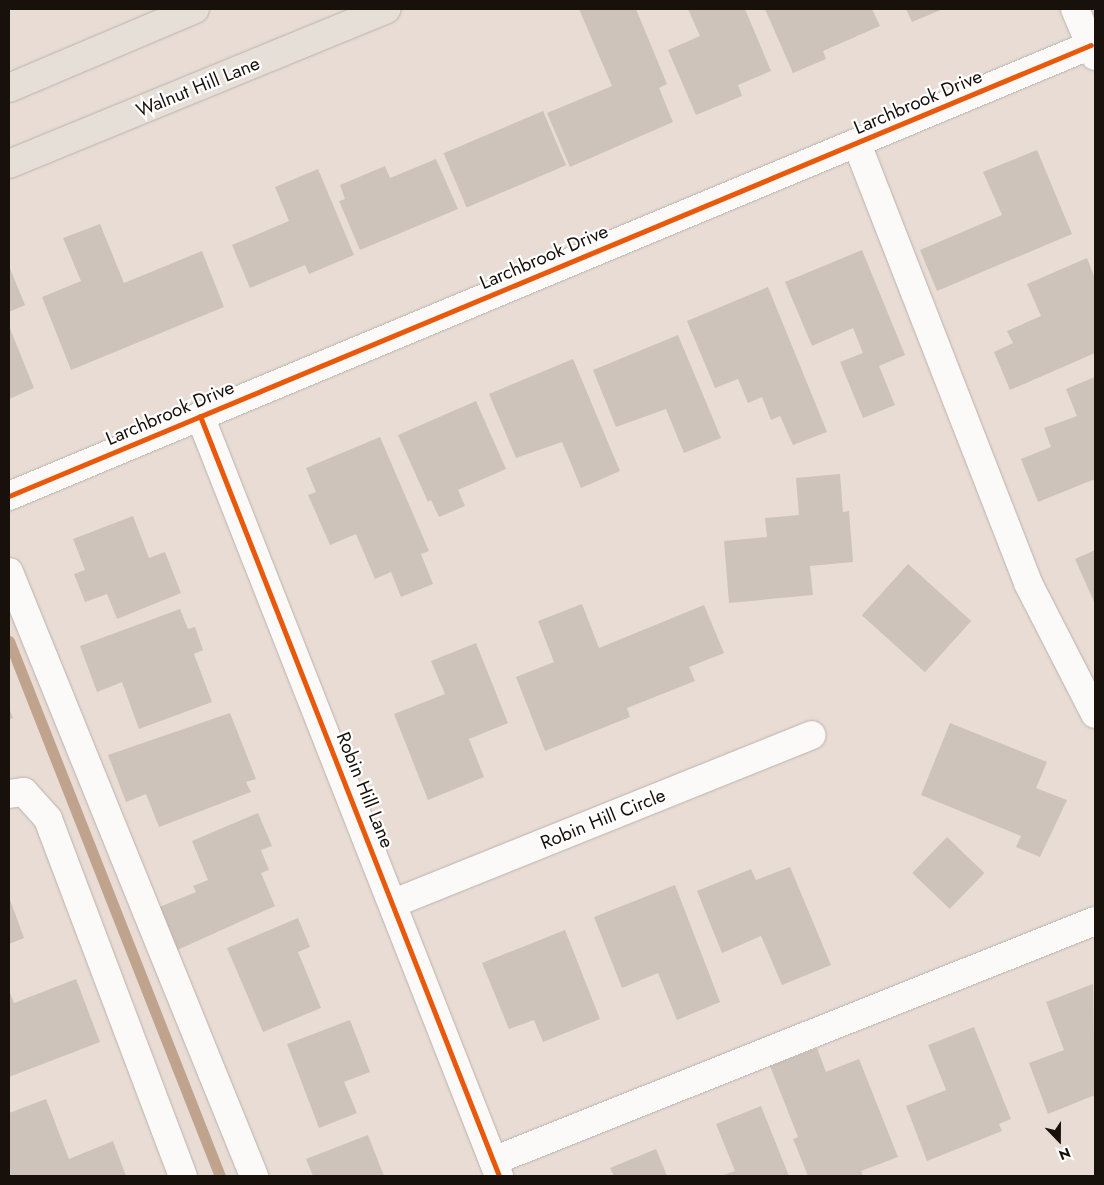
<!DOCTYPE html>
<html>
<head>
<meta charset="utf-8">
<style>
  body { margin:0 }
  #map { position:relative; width:1104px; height:1185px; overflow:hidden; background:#e8dcd4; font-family:Jost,sans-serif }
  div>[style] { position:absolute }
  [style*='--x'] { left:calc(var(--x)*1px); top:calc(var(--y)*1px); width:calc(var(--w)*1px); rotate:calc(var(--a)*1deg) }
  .stream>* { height:11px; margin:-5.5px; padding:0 5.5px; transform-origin:5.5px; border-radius:5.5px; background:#bfa38d }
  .building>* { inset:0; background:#cec3ba; transform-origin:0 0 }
  .roads { filter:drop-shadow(0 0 1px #bbb2ac) drop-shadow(0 0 1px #bbb2ac) }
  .minor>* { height:28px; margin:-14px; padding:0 14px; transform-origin:14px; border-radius:14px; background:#fcfaf9 }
  .major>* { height:28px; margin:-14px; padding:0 14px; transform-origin:14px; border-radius:14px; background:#e6dfd7 }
  .cycleway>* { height:5px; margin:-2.5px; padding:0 2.5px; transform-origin:2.5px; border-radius:2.5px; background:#e8590c }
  span { translate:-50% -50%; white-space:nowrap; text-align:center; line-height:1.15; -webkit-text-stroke:4.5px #fff; paint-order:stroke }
  .street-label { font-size:19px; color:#17100b }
  .frame { position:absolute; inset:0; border:10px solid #17100b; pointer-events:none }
  .north { position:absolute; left:1034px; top:1115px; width:50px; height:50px; -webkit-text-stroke:4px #fff; paint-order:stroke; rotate:158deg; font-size:14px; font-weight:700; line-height:20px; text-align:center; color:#17100b }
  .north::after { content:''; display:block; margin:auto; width:18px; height:22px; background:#17100b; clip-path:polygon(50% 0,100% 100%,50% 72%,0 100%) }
</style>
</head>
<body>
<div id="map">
  <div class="stream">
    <i style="--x:9;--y:641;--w:575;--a:68.48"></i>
  </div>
  <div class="building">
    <i style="clip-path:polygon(579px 9px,636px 9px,667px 84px,659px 88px,673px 122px,570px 167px,547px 113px,612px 86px)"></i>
    <i style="clip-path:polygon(688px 9px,745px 9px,771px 71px,738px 85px,742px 96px,696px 115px,668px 50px,700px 36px)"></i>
    <i style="clip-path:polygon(765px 9px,872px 9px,880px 26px,823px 51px,826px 59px,793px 73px)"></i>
    <i style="clip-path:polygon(906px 9px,943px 9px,912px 22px)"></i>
    <i style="left:543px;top:111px;width:59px;height:108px;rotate:67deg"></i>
    <i style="clip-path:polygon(1037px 150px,1072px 234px,937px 291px,920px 250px,1002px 215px,983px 172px)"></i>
    <i style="clip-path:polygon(436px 159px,458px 209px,360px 250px,339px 201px,345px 199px,340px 185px,385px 166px,390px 178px)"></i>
    <i style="clip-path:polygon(318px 169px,354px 255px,309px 274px,305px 265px,250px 288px,232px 245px,289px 221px,275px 187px)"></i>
    <i style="clip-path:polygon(100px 224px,124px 283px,202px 251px,224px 307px,71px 370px,42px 297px,81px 281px,63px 238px)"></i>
    <i style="clip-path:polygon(862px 250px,905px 355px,879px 366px,895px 405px,863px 418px,840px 362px,863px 353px,853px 328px,812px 346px,785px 282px)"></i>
    <i style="clip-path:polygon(1087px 258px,1095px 279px,1095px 353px,1010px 390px,994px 352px,1013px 343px,1007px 331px,1041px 316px,1027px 284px)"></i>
    <i style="clip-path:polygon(9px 266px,25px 305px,9px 312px)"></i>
    <i style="clip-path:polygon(768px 287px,827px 432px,793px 445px,780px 416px,771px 420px,762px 397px,748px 403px,738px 379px,715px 388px,687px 321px)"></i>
    <i style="clip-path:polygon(9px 326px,34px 388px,9px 399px)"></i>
    <i style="clip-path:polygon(678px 335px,721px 438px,684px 453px,666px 409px,616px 427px,593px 370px)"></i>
    <i style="clip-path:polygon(573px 359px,620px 471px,581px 488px,562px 442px,516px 458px,489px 394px)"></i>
    <i style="clip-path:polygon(1095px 377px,1095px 479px,1038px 502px,1021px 459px,1051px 447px,1044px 428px,1077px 416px,1066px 389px)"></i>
    <i style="clip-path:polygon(476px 401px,506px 469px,458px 490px,465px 506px,439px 517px,431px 500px,428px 502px,398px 435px)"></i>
    <i style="clip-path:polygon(380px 437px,429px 551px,421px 554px,433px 584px,401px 597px,391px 572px,375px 579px,356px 534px,330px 545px,308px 495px,316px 492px,306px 468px)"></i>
    <i style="clip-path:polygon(840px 474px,843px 512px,849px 511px,853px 562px,810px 566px,813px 595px,729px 603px,724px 541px,767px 537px,765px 518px,799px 515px,796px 478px)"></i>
    <i style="clip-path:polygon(133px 516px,149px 558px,165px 552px,181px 593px,117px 619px,107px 594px,85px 602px,74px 574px,85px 570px,73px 539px)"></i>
    <i style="clip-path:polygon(1095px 550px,1095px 604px,1075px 559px)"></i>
    <i style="left:908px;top:564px;width:85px;height:69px;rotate:42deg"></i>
    <i style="clip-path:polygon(582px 604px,599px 648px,704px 605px,724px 653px,689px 667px,695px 681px,627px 708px,630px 717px,545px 751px,516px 677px,554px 662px,538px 621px)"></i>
    <i style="clip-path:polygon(180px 609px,188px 629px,195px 627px,203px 650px,194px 654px,212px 702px,139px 729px,122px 682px,97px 692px,80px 646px)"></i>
    <i style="clip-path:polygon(476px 643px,508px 723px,469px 739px,484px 777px,428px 800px,394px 714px,445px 694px,431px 661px)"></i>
    <i style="clip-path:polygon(9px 708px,13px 718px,9px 720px)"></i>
    <i style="clip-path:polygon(230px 713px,256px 779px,246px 782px,251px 792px,159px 827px,146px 794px,126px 802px,108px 755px)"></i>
    <i style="clip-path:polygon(950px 723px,1047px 762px,1036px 788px,1067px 800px,1040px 857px,1016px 847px,1021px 836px,921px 795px)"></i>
    <i style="clip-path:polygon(258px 813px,272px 846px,261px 850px,269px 870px,261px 873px,275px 906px,175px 951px,157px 908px,196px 892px,193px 886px,208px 880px,192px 841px)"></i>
    <i style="left:947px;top:837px;width:52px;height:50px;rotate:44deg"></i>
    <i style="clip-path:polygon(790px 867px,831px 965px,782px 985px,761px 936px,722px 953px,697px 891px,751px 869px,756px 880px)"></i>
    <i style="clip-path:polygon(675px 885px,720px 1002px,677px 1020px,658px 973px,622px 988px,594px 917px)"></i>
    <i style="clip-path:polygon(9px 897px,24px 938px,9px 944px)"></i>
    <i style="clip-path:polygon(298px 918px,310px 947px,298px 952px,321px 1008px,263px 1032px,227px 948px)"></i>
    <i style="clip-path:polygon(565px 930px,600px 1019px,543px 1042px,534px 1020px,509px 1029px,482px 963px)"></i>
    <i style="clip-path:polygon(76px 979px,100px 1042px,9px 1077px,9px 990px,14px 1003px)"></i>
    <i style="clip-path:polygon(1093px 984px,1095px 1095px,1048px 1114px,1029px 1063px,1064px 1050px,1046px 1002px)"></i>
    <i style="clip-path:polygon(350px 1020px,370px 1072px,344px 1082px,357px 1113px,319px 1128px,287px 1044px)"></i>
    <i style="clip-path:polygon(974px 1027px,1011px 1119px,999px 1124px,1002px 1131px,927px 1161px,906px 1106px,946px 1090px,928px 1045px)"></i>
    <i style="clip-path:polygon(817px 1048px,826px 1072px,859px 1059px,898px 1157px,861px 1171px,863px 1176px,808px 1176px,793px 1139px,798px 1137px,770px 1066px)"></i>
    <i style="clip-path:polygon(46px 1099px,69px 1159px,113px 1141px,126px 1176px,9px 1176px,9px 1113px)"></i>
    <i style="clip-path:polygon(761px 1106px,789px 1176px,721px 1176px,735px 1171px,716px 1124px)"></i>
    <i style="clip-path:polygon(368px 1135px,384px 1176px,313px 1176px,306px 1159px)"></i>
    <i style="clip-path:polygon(656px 1149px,667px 1176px,614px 1176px,610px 1168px)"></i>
  </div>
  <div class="roads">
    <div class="minor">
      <i style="--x:1075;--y:9;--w:51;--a:66.9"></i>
      <i style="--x:857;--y:144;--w:471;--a:68.7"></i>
      <i style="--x:1028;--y:583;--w:147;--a:62.9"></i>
      <i style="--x:200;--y:416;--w:817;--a:68.52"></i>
      <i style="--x:9;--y:496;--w:1172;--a:-22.63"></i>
      <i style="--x:9;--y:572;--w:652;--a:67.92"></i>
      <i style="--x:9;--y:794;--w:15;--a:-8"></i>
      <i style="--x:24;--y:792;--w:36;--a:48"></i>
      <i style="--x:48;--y:819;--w:382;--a:69.3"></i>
      <i style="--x:394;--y:903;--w:450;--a:-21.9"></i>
      <i style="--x:493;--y:1161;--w:648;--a:-21.74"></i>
    </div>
    <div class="major">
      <i style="--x:9;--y:88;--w:202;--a:-23"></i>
      <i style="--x:9;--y:164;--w:408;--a:-22.3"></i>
    </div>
  </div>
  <div class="cycleway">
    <i style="--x:200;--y:416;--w:817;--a:68.52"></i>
    <i style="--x:9;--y:496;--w:1172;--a:-22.63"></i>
  </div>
  <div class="street-label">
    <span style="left:198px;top:87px;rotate:-22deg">Walnut Hill Lane</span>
    <span style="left:918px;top:102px;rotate:-23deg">Larchbrook Drive</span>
    <span style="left:544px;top:257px;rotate:-23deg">Larchbrook Drive</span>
    <span style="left:170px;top:413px;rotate:-23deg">Larchbrook Drive</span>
    <span style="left:365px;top:790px;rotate:68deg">Robin Hill Lane</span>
    <span style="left:603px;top:819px;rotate:-22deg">Robin Hill Circle</span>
  </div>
  <div class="frame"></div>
  <div class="north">N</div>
</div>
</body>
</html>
